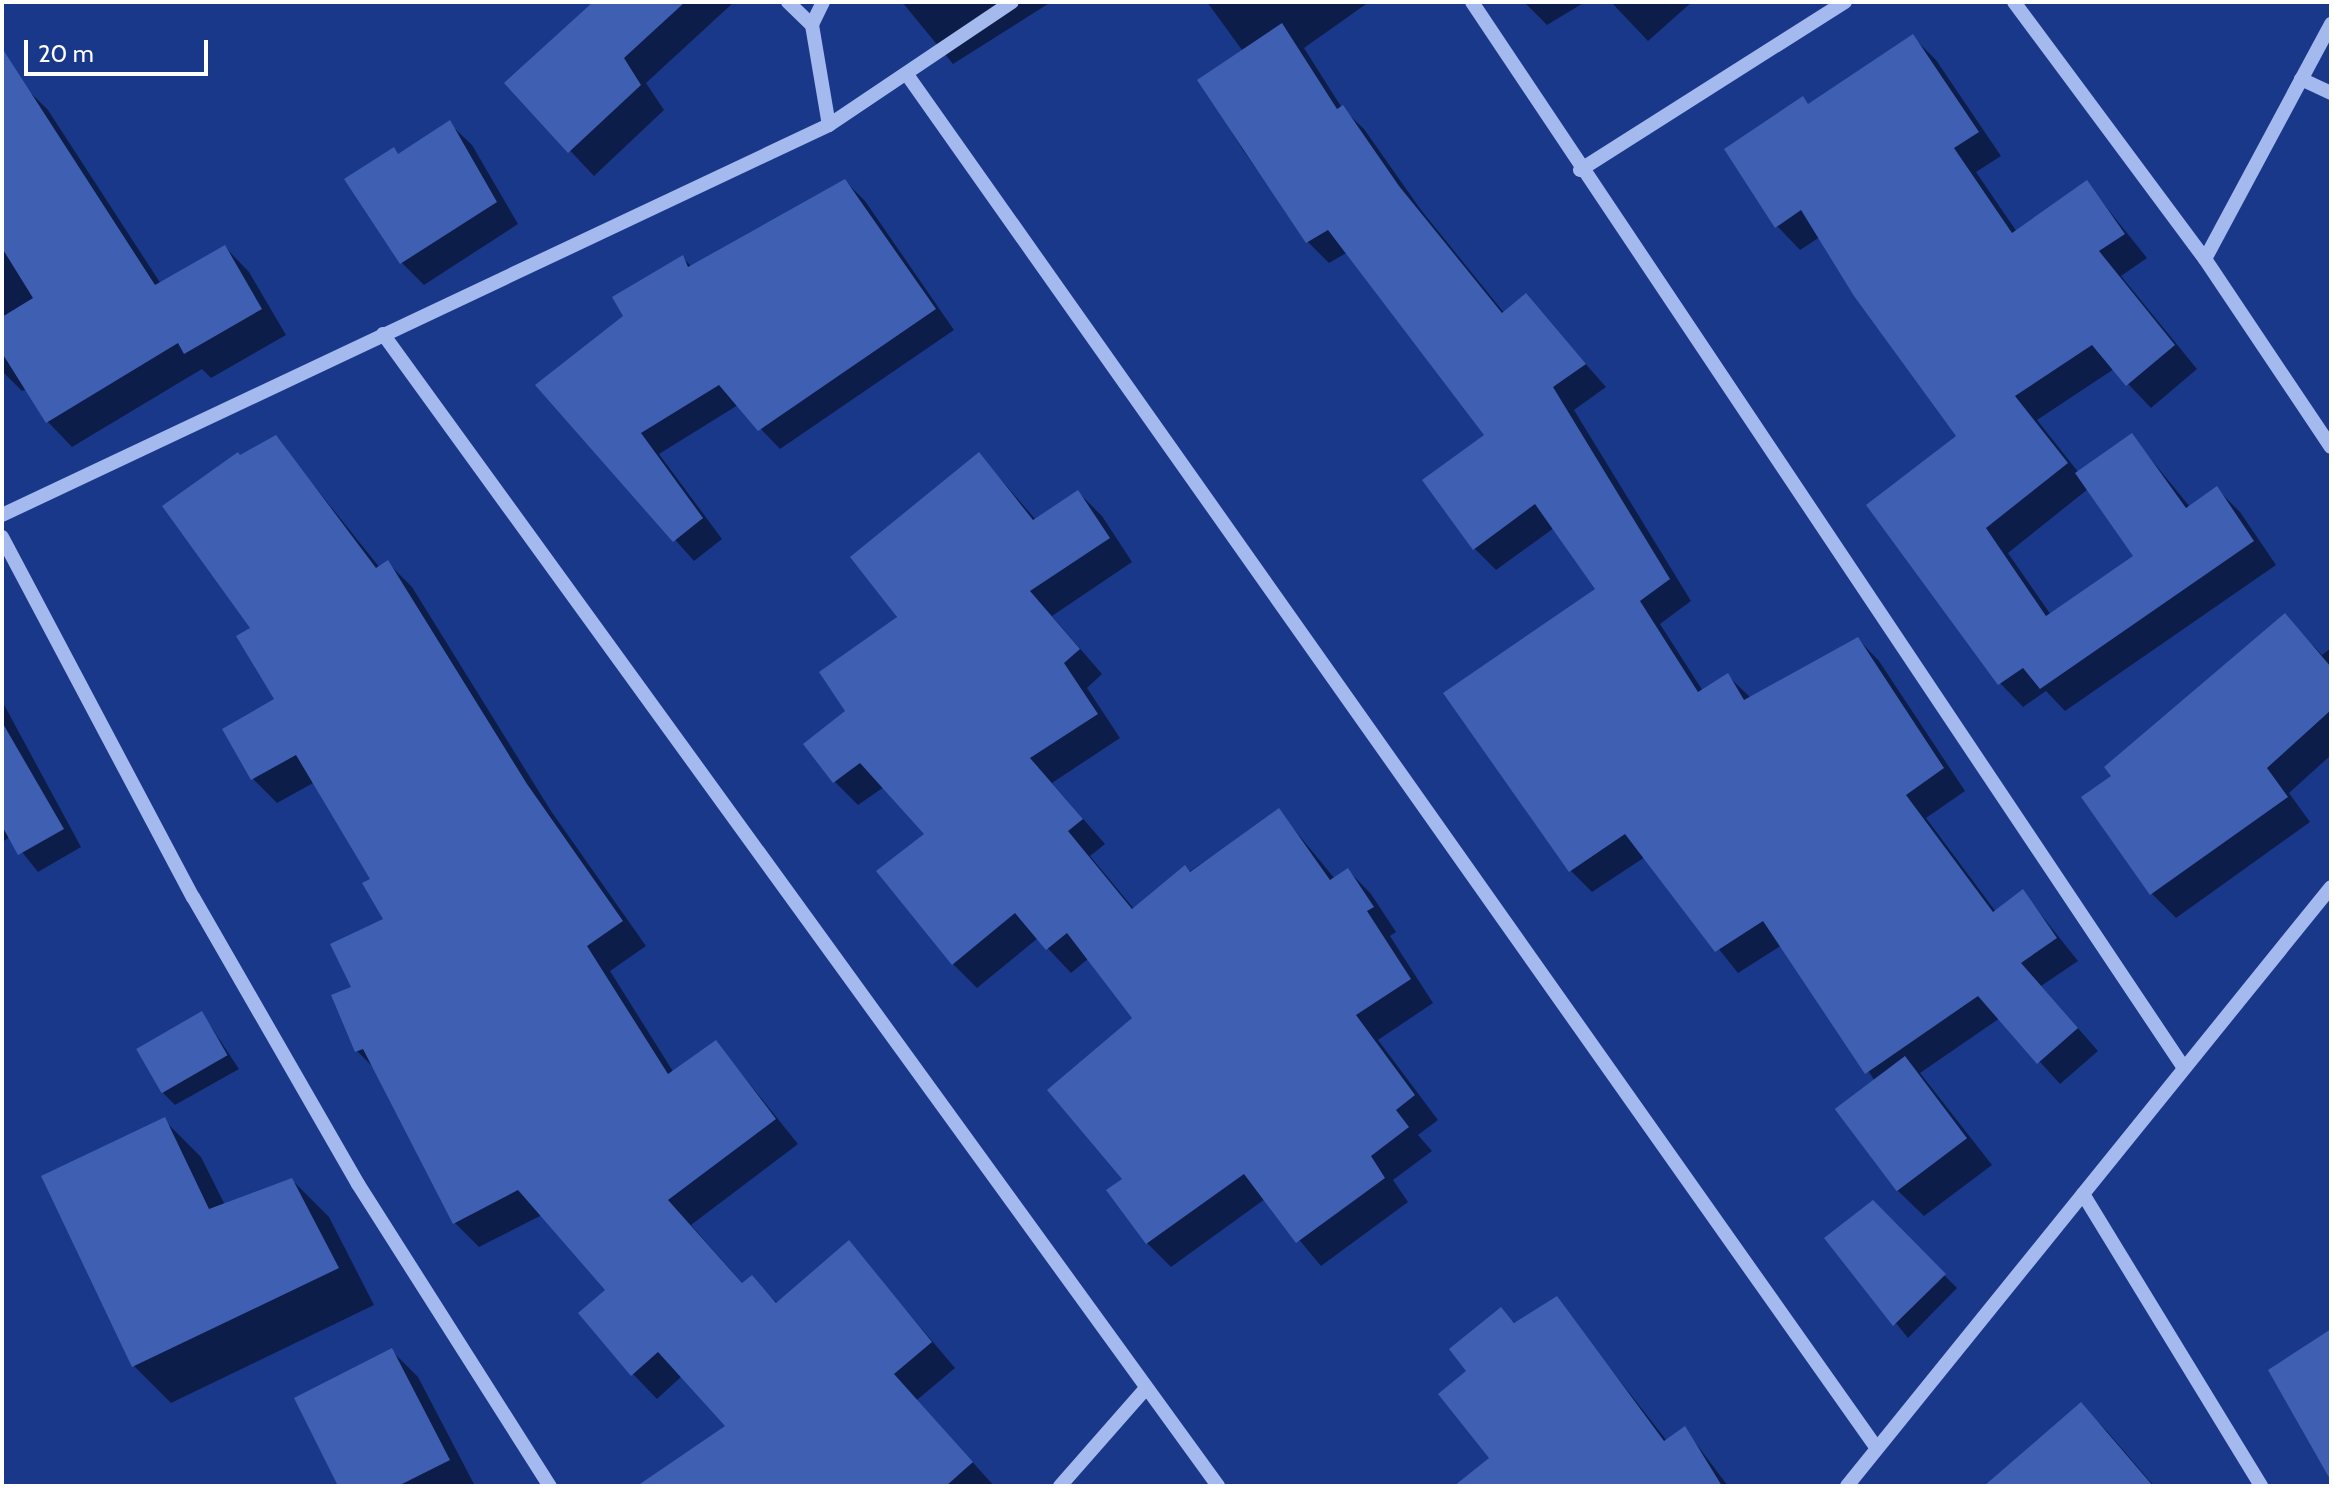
<!DOCTYPE html>
<html>
<head>
<meta charset="utf-8">
<style>
  body { margin:0 }
  #map { position:relative; width:2333px; height:1488px; overflow:hidden; background:#1a388a; font-family:Cabin,sans-serif }
  div>[style] { position:absolute }
  [style*='--x'] { left:calc(var(--x)*1px); top:calc(var(--y)*1px); width:calc(var(--w)*1px); rotate:calc(var(--a)*1deg) }
  .shadow>* { inset:0; background:#0007 }
  .building>* { inset:0; background:#3e5fb2; transform-origin:0 0 }
  .minor>* { height:14px; margin:-7px; padding:0 7px; transform-origin:7px; border-radius:7px; background:#a4b9ed }
  span { translate:-50% -50%; white-space:nowrap; text-align:center; line-height:1.15; -webkit-text-stroke:8px #1a388a; paint-order:stroke }
  .frame { position:absolute; inset:0; border:4px solid #fff; pointer-events:none }
  .scale { position:absolute; left:24px; top:40px; width:184px; height:36px; box-sizing:border-box; border:4px solid #fff; border-top:0; padding-left:10px; font-size:24px; line-height:28px; white-space:nowrap; color:#fff; -webkit-text-stroke:6px #1a388a; paint-order:stroke }
</style>
</head>
<body>
<div id="map">
  <div class="shadow">
    <i style="clip-path:polygon(596px 2px,734px 2px,646px 83px,664px 110px,594px 176px,507px 84px)"></i>
    <i style="clip-path:polygon(902px 2px,1051px 2px,953px 64px)"></i>
    <i style="clip-path:polygon(1207px 2px,1369px 2px,1304px 48px,1342px 108px,1364px 129px,1421px 210px,1505px 314px,1526px 296px,1606px 387px,1574px 410px,1691px 601px,1660px 624px,1703px 691px,1728px 676px,1751px 698px,1858px 639px,1879px 661px,1965px 791px,1926px 818px,1996px 912px,2023px 892px,2078px 961px,2041px 986px,2098px 1051px,2060px 1084px,2000px 1018px,1920px 1073px,1992px 1165px,1924px 1216px,1897px 1190px,1875px 1081px,1782px 945px,1738px 973px,1645px 857px,1592px 892px,1570px 870px,1598px 589px,1554px 528px,1496px 570px,1474px 548px,1487px 435px,1348px 252px,1329px 263px,1307px 241px,1243px 150px,1200px 81px,1242px 50px)"></i>
    <i style="clip-path:polygon(1524px 2px,1585px 2px,1547px 25px)"></i>
    <i style="clip-path:polygon(1611px 2px,1692px 2px,1648px 41px)"></i>
    <i style="clip-path:polygon(evenodd,1912px 36px,1936px 60px,2001px 156px,1976px 172px,2017px 232px,2087px 183px,2147px 258px,2121px 276px,2197px 369px,2151px 408px,2114px 369px,2037px 420px,2079px 473px,2132px 436px,2190px 507px,2217px 489px,2240px 512px,2276px 565px,2065px 711px,2046px 691px,2023px 707px,2000px 683px,1958px 436px,1820px 237px,1800px 250px,1777px 226px,1912px 36px,2088px 489px,2136px 556px,2051px 615px,2008px 553px,2088px 489px)"></i>
    <i style="clip-path:polygon(23px 85px,48px 110px,161px 284px,225px 247px,249px 272px,286px 335px,211px 378px,202px 369px,72px 447px,48px 422px,27px 389px,22px 391px,2px 371px,2px 98px)"></i>
    <i style="clip-path:polygon(449px 123px,472px 145px,518px 224px,424px 285px,402px 263px,347px 180px,399px 155px)"></i>
    <i style="clip-path:polygon(845px 181px,865px 201px,954px 330px,780px 449px,738px 405px,659px 454px,722px 539px,694px 561px,538px 385px,626px 317px,682px 257px,692px 267px)"></i>
    <i style="clip-path:polygon(275px 437px,380px 568px,388px 563px,412px 587px,551px 811px,646px 946px,610px 971px,674px 1073px,716px 1042px,798px 1144px,691px 1225px,743px 1284px,752px 1278px,778px 1304px,849px 1243px,955px 1368px,917px 1400px,994px 1486px,642px 1486px,728px 1427px,682px 1376px,657px 1399px,633px 1374px,608px 1290px,542px 1215px,479px 1247px,455px 1223px,377px 1071px,357px 1051px,386px 920px,372px 880px,315px 782px,277px 803px,253px 779px,277px 700px,252px 629px,241px 458px)"></i>
    <i style="clip-path:polygon(979px 454px,1036px 520px,1078px 492px,1102px 516px,1132px 562px,1052px 616px,1102px 674px,1087px 688px,1120px 738px,1052px 783px,1105px 844px,1090px 856px,1134px 909px,1279px 811px,1335px 879px,1348px 870px,1371px 894px,1396px 932px,1390px 936px,1433px 1003px,1378px 1040px,1438px 1120px,1418px 1135px,1432px 1151px,1393px 1180px,1408px 1202px,1321px 1266px,1265px 1199px,1171px 1267px,1147px 1243px,1125px 1179px,1135px 1018px,1089px 958px,1071px 973px,1038px 938px,977px 988px,953px 964px,927px 834px,884px 787px,858px 805px,835px 782px,848px 712px)"></i>
    <i style="clip-path:polygon(2285px 616px,2322px 655px,2331px 648px,2331px 755px,2289px 793px,2310px 822px,2176px 918px,2152px 894px,2084px 797px,2114px 777px)"></i>
    <i style="clip-path:polygon(2px 701px,81px 847px,38px 872px,10px 837px,2px 842px)"></i>
    <i style="clip-path:polygon(202px 1013px,239px 1069px,175px 1105px,162px 1092px)"></i>
    <i style="clip-path:polygon(164px 1120px,201px 1157px,225px 1205px,292px 1180px,329px 1217px,374px 1305px,171px 1403px,134px 1366px)"></i>
    <i style="clip-path:polygon(1872px 1203px,1957px 1288px,1908px 1338px,1827px 1238px)"></i>
    <i style="clip-path:polygon(1556px 1299px,1667px 1441px,1685px 1429px,1728px 1486px,1497px 1486px,1469px 1371px,1501px 1310px,1516px 1324px)"></i>
    <i style="clip-path:polygon(391px 1350px,418px 1377px,475px 1486px,341px 1486px)"></i>
    <i style="clip-path:polygon(2081px 1405px,2106px 1430px,2154px 1486px,2020px 1486px)"></i>
  </div>
  <div class="building">
    <i style="clip-path:polygon(593px 2px,685px 2px,624px 58px,641px 85px,568px 153px,504px 83px)"></i>
    <i style="clip-path:polygon(1282px 23px,1337px 109px,1343px 105px,1399px 186px,1502px 313px,1526px 293px,1586px 364px,1553px 387px,1670px 579px,1640px 601px,1698px 692px,1728px 673px,1744px 700px,1858px 637px,1944px 768px,1906px 795px,1993px 912px,2023px 889px,2057px 938px,2021px 963px,2078px 1028px,2037px 1064px,1978px 996px,1865px 1074px,1763px 921px,1715px 952px,1625px 834px,1569px 872px,1443px 693px,1595px 589px,1535px 504px,1473px 550px,1422px 480px,1484px 435px,1328px 230px,1306px 243px,1197px 80px)"></i>
    <i style="clip-path:polygon(1913px 34px,1979px 132px,1954px 148px,2012px 233px,2087px 180px,2125px 234px,2099px 251px,2175px 345px,2126px 386px,2092px 345px,2015px 396px,2068px 463px,1986px 528px,2046px 616px,2133px 556px,2075px 473px,2132px 433px,2186px 508px,2217px 486px,2254px 541px,2040px 689px,2023px 668px,1998px 685px,1866px 505px,1956px 436px,1854px 296px,1801px 210px,1775px 228px,1724px 149px,1803px 96px,1808px 104px)"></i>
    <i style="clip-path:polygon(2px 48px,155px 285px,225px 245px,262px 309px,184px 354px,178px 343px,46px 423px,2px 353px,2px 317px,33px 298px,2px 248px)"></i>
    <i style="clip-path:polygon(450px 120px,497px 202px,400px 264px,344px 179px,394px 147px,398px 154px)"></i>
    <i style="clip-path:polygon(845px 179px,936px 309px,758px 431px,719px 385px,641px 433px,703px 518px,673px 542px,535px 385px,623px 316px,612px 297px,683px 255px,688px 267px)"></i>
    <i style="clip-path:polygon(276px 435px,376px 568px,388px 560px,527px 784px,623px 921px,587px 946px,668px 1074px,716px 1040px,776px 1119px,668px 1200px,742px 1283px,752px 1275px,776px 1303px,849px 1240px,932px 1342px,894px 1374px,973px 1462px,946px 1486px,637px 1486px,725px 1426px,658px 1352px,631px 1376px,578px 1313px,605px 1290px,518px 1190px,453px 1224px,363px 1049px,355px 1052px,331px 995px,351px 987px,330px 944px,383px 919px,362px 883px,370px 879px,296px 755px,251px 780px,222px 729px,274px 699px,236px 636px,250px 628px,162px 506px,238px 452px,240px 455px)"></i>
    <i style="clip-path:polygon(979px 452px,1033px 520px,1078px 490px,1110px 538px,1030px 591px,1080px 649px,1064px 663px,1098px 714px,1030px 758px,1083px 819px,1068px 831px,1132px 909px,1185px 865px,1190px 872px,1279px 808px,1330px 880px,1348px 868px,1374px 907px,1367px 911px,1411px 979px,1356px 1015px,1415px 1095px,1396px 1110px,1409px 1127px,1371px 1156px,1385px 1178px,1296px 1243px,1244px 1174px,1146px 1244px,1106px 1190px,1122px 1179px,1047px 1090px,1132px 1018px,1067px 933px,1046px 950px,1015px 913px,952px 965px,876px 871px,924px 834px,860px 763px,833px 783px,803px 744px,845px 711px,819px 672px,897px 617px,850px 557px)"></i>
    <i style="clip-path:polygon(2285px 613px,2331px 667px,2331px 710px,2267px 768px,2288px 797px,2150px 895px,2081px 797px,2111px 776px,2104px 767px)"></i>
    <i style="clip-path:polygon(2px 722px,64px 829px,18px 855px,2px 826px)"></i>
    <i style="left:202px;top:1011px;width:51px;height:76px;rotate:60deg"></i>
    <i style="left:1905px;top:1056px;width:103px;height:88px;rotate:53deg"></i>
    <i style="clip-path:polygon(165px 1117px,209px 1209px,292px 1178px,339px 1268px,132px 1367px,41px 1176px)"></i>
    <i style="clip-path:polygon(1873px 1200px,1946px 1274px,1893px 1326px,1824px 1238px)"></i>
    <i style="clip-path:polygon(1557px 1296px,1664px 1441px,1685px 1426px,1722px 1486px,1454px 1486px,1489px 1458px,1438px 1394px,1466px 1371px,1449px 1349px,1501px 1307px,1514px 1323px)"></i>
    <i style="clip-path:polygon(2331px 1329px,2331px 1481px,2268px 1370px)"></i>
    <i style="clip-path:polygon(392px 1348px,450px 1460px,398px 1486px,338px 1486px,294px 1398px)"></i>
    <i style="clip-path:polygon(2081px 1402px,2153px 1486px,1984px 1486px)"></i>
  </div>
  <div class="minor">
    <i style="--x:788;--y:2;--w:33;--a:44"></i>
    <i style="--x:823;--y:2;--w:25;--a:116"></i>
    <i style="--x:812;--y:25;--w:101;--a:80.4"></i>
    <i style="--x:1472;--y:2;--w:1282;--a:56.26"></i>
    <i style="--x:2014;--y:2;--w:320;--a:53.4"></i>
    <i style="--x:2205;--y:259;--w:226;--a:56.2"></i>
    <i style="--x:908;--y:76;--w:1678;--a:54.78"></i>
    <i style="--x:2301;--y:79;--w:33;--a:25"></i>
    <i style="--x:1580;--y:170;--w:314;--a:-32.4"></i>
    <i style="--x:2205;--y:259;--w:267;--a:-61.8"></i>
    <i style="--x:383;--y:334;--w:1423;--a:54.06"></i>
    <i style="--x:2;--y:515;--w:914;--a:-25.25"></i>
    <i style="--x:829;--y:125;--w:220;--a:-33.9"></i>
    <i style="--x:2;--y:537;--w:408;--a:62.1"></i>
    <i style="--x:193;--y:897;--w:331;--a:60.1"></i>
    <i style="--x:358;--y:1184;--w:358;--a:57.6"></i>
    <i style="--x:2083;--y:1194;--w:342;--a:58.6"></i>
    <i style="--x:1060;--y:1486;--w:130;--a:-48.7"></i>
    <i style="--x:1847;--y:1486;--w:770;--a:-51.06"></i>
  </div>
  <div class="frame"></div>
  <div class="scale">20 m</div>
</div>
</body>
</html>
